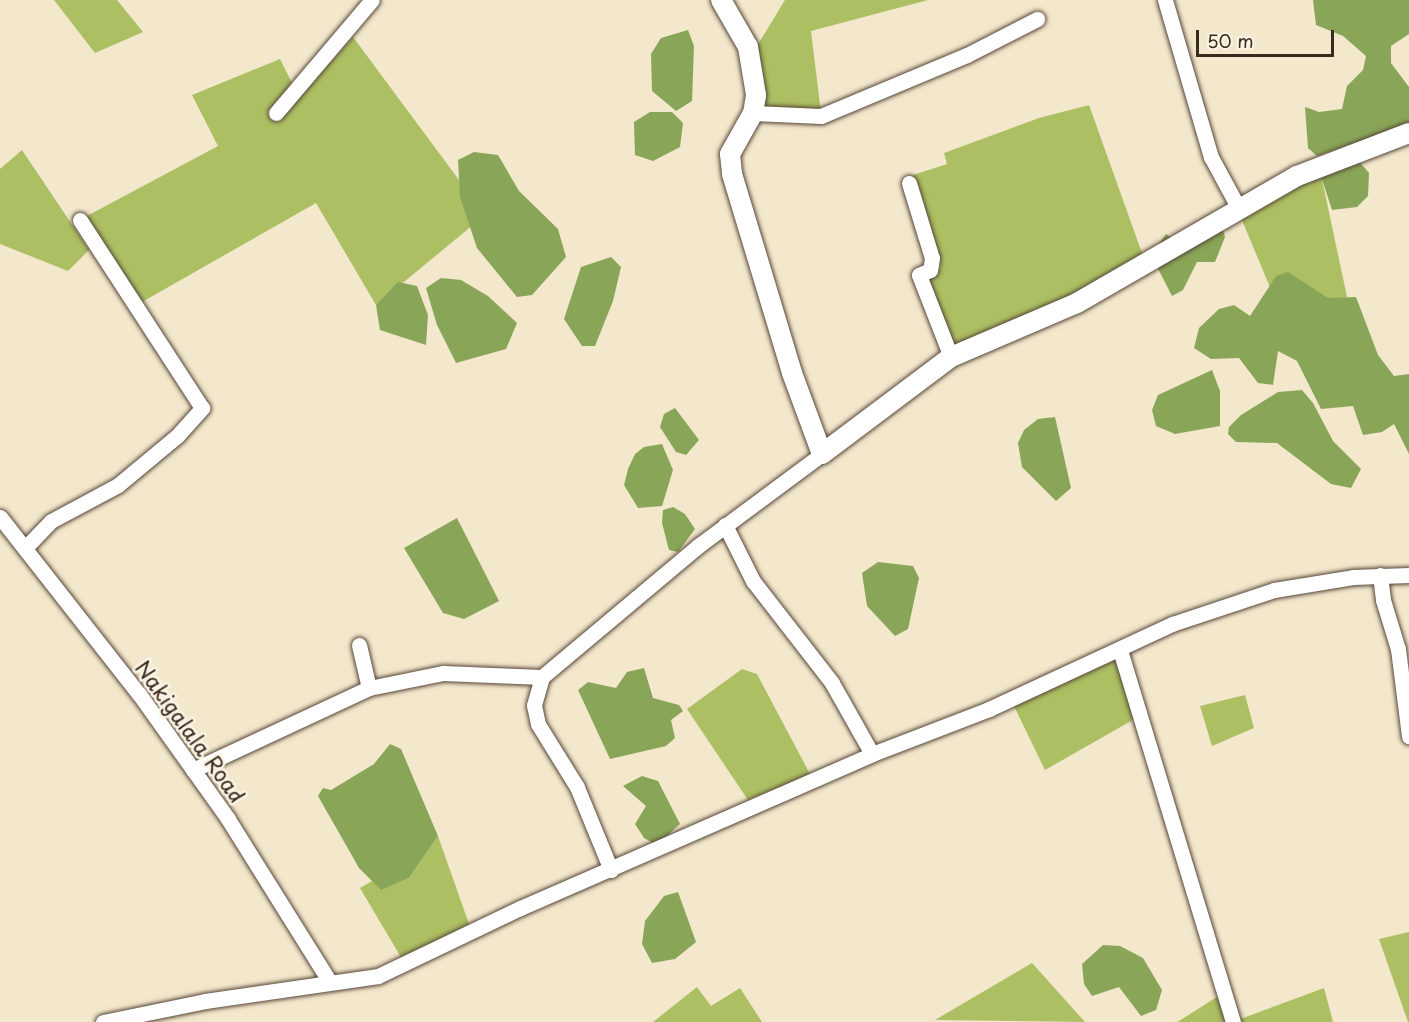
<!DOCTYPE html>
<html>
<head>
<meta charset="utf-8">
<style>
  body { margin:0 }
  #map { position:relative; width:1409px; height:1022px; overflow:hidden; background:#f3e7cc; font-family:"Playpen Sans",sans-serif }
  div>[style] { position:absolute }
  [style*='--x'] { left:calc(var(--x)*1px); top:calc(var(--y)*1px); width:calc(var(--w)*1px); rotate:calc(var(--a)*1deg) }
  .green>* { inset:0; background:#acbf62 }
  .forest>* { inset:0; background:#89a658 }
  .roads { filter:drop-shadow(0 0 2px #574638) drop-shadow(0 0 2px #574638) }
  .minor>* { height:15px; margin:-7.5px; padding:0 7.5px; transform-origin:7.5px; border-radius:7.5px; background:#fff }
  .tertiary>* { height:20px; margin:-10px; padding:0 10px; transform-origin:10px; border-radius:10px; background:#fff }
  span { translate:-50% -50%; white-space:nowrap; text-align:center; line-height:1.15; -webkit-text-stroke:5px #fcf5e5; paint-order:stroke }
  .street-label { font-size:21px; color:#3b2a1e }
  .scale { position:absolute; left:1196px; top:30px; width:138px; height:27px; box-sizing:border-box; border:3px solid #3b2a1e; border-top:0; padding-left:8px; font-size:18px; line-height:21px; white-space:nowrap; color:#3b2a1e; -webkit-text-stroke:4px #fcf5e5; paint-order:stroke }
</style>
</head>
<body>
<div id="map">
  <div class="green">
    <i style="clip-path:polygon(54px 0,117px 0,143px 32px,95px 53px)"></i>
    <i style="clip-path:polygon(785px 0,928px 0,811px 31px,821px 113px,764px 109px,757px 46px)"></i>
    <i style="clip-path:polygon(353px 37px,485px 215px,376px 305px,316px 203px,142px 302px,85px 217px,218px 146px,192px 95px,280px 59px,299px 97px)"></i>
    <i style="clip-path:polygon(1089px 105px,1143px 256px,1048px 309px,951px 348px,923px 277px,941px 268px,914px 193px,913px 175px,947px 164px,944px 153px,1039px 118px)"></i>
    <i style="clip-path:polygon(22px 150px,89px 250px,68px 271px,0 244px,0 169px)"></i>
    <i style="clip-path:polygon(1320px 170px,1347px 297px,1282px 316px,1239px 213px)"></i>
    <i style="clip-path:polygon(1119px 658px,1138px 717px,1045px 770px,1013px 704px)"></i>
    <i style="clip-path:polygon(742px 669px,757px 674px,810px 774px,748px 800px,687px 709px)"></i>
    <i style="clip-path:polygon(1245px 695px,1254px 728px,1212px 746px,1200px 706px)"></i>
    <i style="clip-path:polygon(438px 836px,469px 924px,402px 959px,360px 888px,372px 881px,382px 889px,409px 878px)"></i>
    <i style="clip-path:polygon(1409px 932px,1409px 1022px,1408px 1022px,1379px 939px)"></i>
    <i style="clip-path:polygon(1032px 963px,1085px 1022px,935px 1020px)"></i>
    <i style="clip-path:polygon(697px 987px,711px 1006px,740px 988px,762px 1022px,653px 1022px)"></i>
    <i style="clip-path:polygon(1324px 988px,1333px 1022px,1238px 1022px,1238px 1020px)"></i>
    <i style="clip-path:polygon(1220px 995px,1228px 1022px,1177px 1022px,1179px 1021px)"></i>
  </div>
  <div class="forest">
    <i style="clip-path:polygon(1313px 0,1409px 0,1409px 34px,1391px 46px,1391px 63px,1409px 87px,1409px 124px,1317px 156px,1308px 148px,1305px 107px,1319px 112px,1342px 109px,1347px 86px,1363px 70px,1366px 56px,1343px 36px,1316px 25px)"></i>
    <i style="clip-path:polygon(688px 30px,694px 46px,692px 101px,676px 111px,652px 91px,651px 54px,661px 38px)"></i>
    <i style="clip-path:polygon(650px 112px,672px 112px,683px 123px,680px 147px,653px 161px,635px 155px,634px 122px)"></i>
    <i style="clip-path:polygon(474px 152px,498px 155px,519px 191px,558px 229px,566px 257px,532px 295px,517px 297px,477px 248px,460px 197px,458px 160px)"></i>
    <i style="clip-path:polygon(1353px 154px,1369px 173px,1368px 196px,1357px 207px,1332px 210px,1320px 173px)"></i>
    <i style="clip-path:polygon(1220px 220px,1225px 237px,1215px 262px,1197px 262px,1183px 290px,1172px 296px,1151px 255px,1166px 234px,1181px 245px)"></i>
    <i style="clip-path:polygon(611px 257px,621px 267px,613px 301px,595px 346px,582px 346px,564px 319px,581px 267px)"></i>
    <i style="clip-path:polygon(1288px 272px,1328px 298px,1356px 297px,1378px 355px,1394px 376px,1409px 374px,1409px 454px,1394px 424px,1382px 432px,1363px 435px,1353px 406px,1321px 409px,1297px 361px,1278px 351px,1273px 385px,1258px 383px,1239px 358px,1211px 359px,1194px 348px,1199px 328px,1219px 309px,1234px 305px,1250px 316px,1276px 276px)"></i>
    <i style="clip-path:polygon(441px 278px,461px 280px,488px 296px,517px 323px,506px 349px,456px 363px,437px 325px,426px 288px)"></i>
    <i style="clip-path:polygon(398px 282px,417px 286px,428px 315px,426px 345px,380px 330px,376px 305px)"></i>
    <i style="clip-path:polygon(1212px 370px,1220px 391px,1220px 426px,1175px 434px,1156px 426px,1152px 410px,1158px 395px)"></i>
    <i style="clip-path:polygon(1302px 390px,1313px 403px,1333px 441px,1361px 469px,1351px 488px,1331px 484px,1277px 443px,1236px 442px,1228px 434px,1229px 427px,1241px 415px,1278px 392px)"></i>
    <i style="clip-path:polygon(675px 408px,699px 440px,686px 455px,676px 452px,660px 427px,664px 414px)"></i>
    <i style="clip-path:polygon(1055px 417px,1071px 488px,1056px 501px,1022px 467px,1018px 443px,1024px 430px,1038px 419px)"></i>
    <i style="clip-path:polygon(662px 444px,673px 470px,662px 506px,638px 508px,624px 485px,628px 469px,635px 454px,644px 447px)"></i>
    <i style="clip-path:polygon(673px 507px,685px 514px,695px 529px,678px 552px,669px 550px,662px 523px,663px 510px)"></i>
    <i style="clip-path:polygon(457px 518px,499px 601px,464px 619px,443px 613px,404px 548px)"></i>
    <i style="clip-path:polygon(878px 562px,913px 566px,919px 578px,908px 629px,895px 636px,867px 606px,862px 573px)"></i>
    <i style="clip-path:polygon(644px 668px,653px 698px,679px 705px,683px 711px,671px 720px,675px 738px,666px 746px,610px 759px,578px 690px,588px 682px,616px 688px,627px 672px)"></i>
    <i style="clip-path:polygon(390px 744px,401px 749px,438px 836px,409px 878px,381px 890px,359px 868px,318px 796px,323px 788px,331px 790px,374px 764px)"></i>
    <i style="clip-path:polygon(642px 776px,658px 781px,680px 824px,657px 845px,644px 838px,635px 824px,646px 806px,623px 786px)"></i>
    <i style="clip-path:polygon(678px 892px,696px 942px,675px 959px,652px 963px,642px 944px,645px 921px,664px 896px)"></i>
    <i style="clip-path:polygon(1103px 945px,1120px 946px,1143px 958px,1162px 990px,1156px 1010px,1141px 1016px,1119px 987px,1092px 996px,1084px 984px,1082px 964px)"></i>
  </div>
  <div class="roads">
    <div class="minor">
      <i style="--x:1165;--y:0;--w:164;--a:73.7"></i>
      <i style="--x:1211;--y:157;--w:57;--a:61.6"></i>
      <i style="--x:276;--y:113;--w:148;--a:-49.7"></i>
      <i style="--x:753;--y:113;--w:68;--a:2.5"></i>
      <i style="--x:821;--y:116;--w:158;--a:-22.7"></i>
      <i style="--x:967;--y:55;--w:79;--a:-27.2"></i>
      <i style="--x:909;--y:183;--w:78;--a:73"></i>
      <i style="--x:932;--y:258;--w:12;--a:99"></i>
      <i style="--x:930;--y:270;--w:12;--a:156"></i>
      <i style="--x:919;--y:275;--w:88;--a:68.7"></i>
      <i style="--x:0;--y:517;--w:225;--a:51.9"></i>
      <i style="--x:139;--y:694;--w:153;--a:54.5"></i>
      <i style="--x:228;--y:819;--w:192;--a:58"></i>
      <i style="--x:725;--y:525;--w:63;--a:63.4"></i>
      <i style="--x:753;--y:581;--w:129;--a:52.2"></i>
      <i style="--x:832;--y:683;--w:81;--a:60.6"></i>
      <i style="--x:25;--y:548;--w:37;--a:-46"></i>
      <i style="--x:51;--y:521;--w:76;--a:-28.2"></i>
      <i style="--x:118;--y:485;--w:77;--a:-39.7"></i>
      <i style="--x:177;--y:436;--w:38;--a:-48"></i>
      <i style="--x:202;--y:408;--w:224;--a:-123"></i>
      <i style="--x:1380;--y:575;--w:25;--a:83"></i>
      <i style="--x:1383;--y:600;--w:51;--a:73"></i>
      <i style="--x:1398;--y:649;--w:88;--a:82.8"></i>
      <i style="--x:359;--y:645;--w:44;--a:76.9"></i>
      <i style="--x:369;--y:688;--w:76;--a:-11.5"></i>
      <i style="--x:443;--y:673;--w:99;--a:2.3"></i>
      <i style="--x:1120;--y:650;--w:389;--a:73.1"></i>
      <i style="--x:193;--y:770;--w:194;--a:-25"></i>
      <i style="--x:611;--y:870;--w:90;--a:-112.3"></i>
      <i style="--x:577;--y:787;--w:74;--a:-121.8"></i>
      <i style="--x:538;--y:724;--w:19;--a:-102"></i>
      <i style="--x:534;--y:705;--w:29;--a:-74"></i>
      <i style="--x:542;--y:677;--w:204;--a:-40"></i>
      <i style="--x:698;--y:546;--w:154;--a:-36.6"></i>
      <i style="--x:103;--y:1022;--w:104;--a:-11.6"></i>
      <i style="--x:205;--y:1001;--w:175;--a:-8.2"></i>
      <i style="--x:378;--y:976;--w:157;--a:-25.6"></i>
      <i style="--x:520;--y:908;--w:384;--a:-23.6"></i>
      <i style="--x:872;--y:754;--w:125;--a:-21"></i>
      <i style="--x:989;--y:709;--w:202;--a:-24.9"></i>
      <i style="--x:1172;--y:624;--w:108;--a:-18.4"></i>
      <i style="--x:1274;--y:590;--w:80;--a:-9.3"></i>
      <i style="--x:1353;--y:577;--w:56;--a:-2"></i>
    </div>
    <div class="tertiary">
      <i style="--x:721;--y:0;--w:54;--a:60.1"></i>
      <i style="--x:748;--y:47;--w:49;--a:80.5"></i>
      <i style="--x:756;--y:95;--w:18;--a:99"></i>
      <i style="--x:753;--y:113;--w:47;--a:119.3"></i>
      <i style="--x:730;--y:154;--w:20;--a:84"></i>
      <i style="--x:732;--y:174;--w:208;--a:73.2"></i>
      <i style="--x:792;--y:373;--w:86;--a:69.7"></i>
      <i style="--x:822;--y:454;--w:161;--a:-36.9"></i>
      <i style="--x:951;--y:357;--w:137;--a:-23.2"></i>
      <i style="--x:1077;--y:303;--w:254;--a:-30"></i>
      <i style="--x:1297;--y:176;--w:120;--a:-21"></i>
    </div>
  </div>
  <div class="street-label">
    <span style="left:191px;top:731px;rotate:54deg">Nakigalala Road</span>
  </div>
  <div class="scale">50 m</div>
</div>
</body>
</html>
